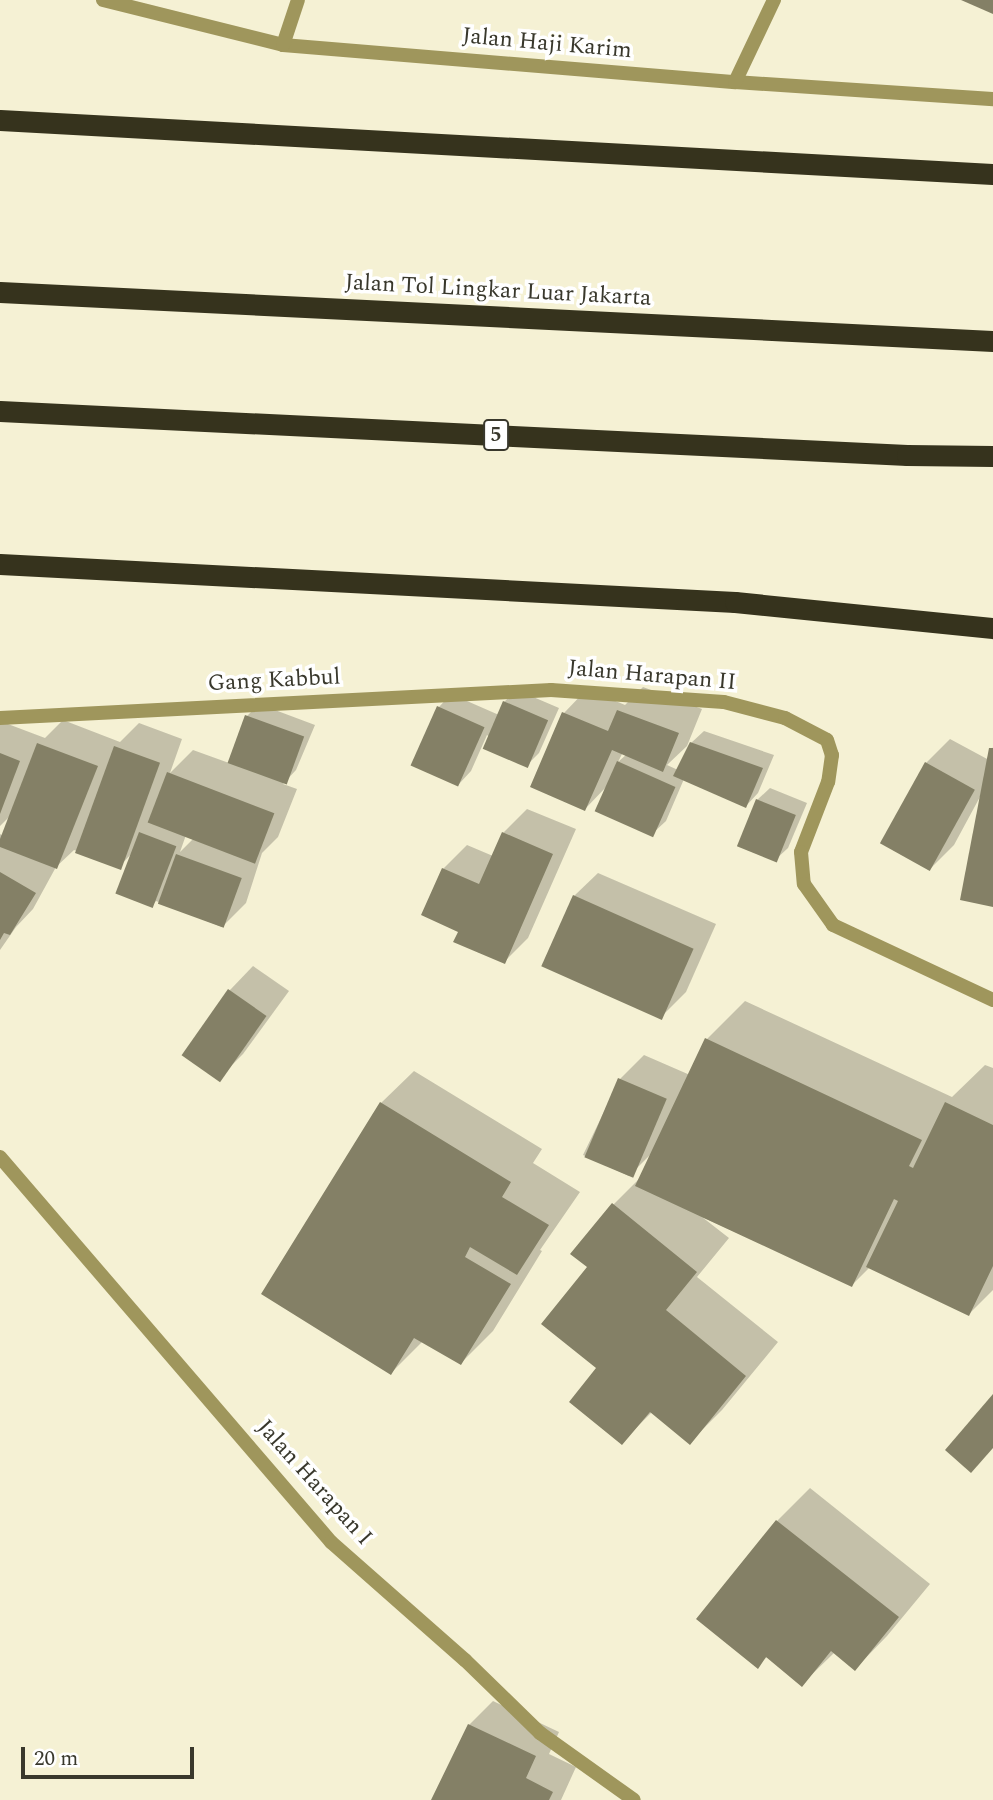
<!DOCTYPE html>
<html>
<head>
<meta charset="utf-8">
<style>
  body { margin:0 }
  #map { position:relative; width:993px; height:1800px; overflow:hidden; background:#f5f1d4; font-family:Spectral,serif }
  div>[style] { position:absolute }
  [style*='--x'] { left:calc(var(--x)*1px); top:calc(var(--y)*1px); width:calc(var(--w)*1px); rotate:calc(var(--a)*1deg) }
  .shadow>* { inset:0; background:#0003 }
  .building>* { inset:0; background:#848066; transform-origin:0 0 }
  .street>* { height:14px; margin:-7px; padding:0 7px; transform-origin:7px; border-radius:7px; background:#9f965c }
  .highway>* { height:21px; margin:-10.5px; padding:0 10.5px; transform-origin:10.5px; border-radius:10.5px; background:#36331d }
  span { translate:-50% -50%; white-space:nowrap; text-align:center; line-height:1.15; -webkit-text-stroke:7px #fff; paint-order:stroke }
  .shield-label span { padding:2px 5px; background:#fff; border:2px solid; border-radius:5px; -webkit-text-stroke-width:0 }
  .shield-label { font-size:21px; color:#39382c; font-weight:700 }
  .street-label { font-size:23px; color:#39382c }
  .scale { position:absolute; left:21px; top:1747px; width:173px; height:32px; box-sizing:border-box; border:4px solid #39382c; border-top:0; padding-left:9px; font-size:21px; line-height:24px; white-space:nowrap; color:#39382c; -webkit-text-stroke:5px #fff; paint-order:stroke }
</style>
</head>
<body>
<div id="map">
  <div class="shadow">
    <i style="clip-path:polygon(evenodd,643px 687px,702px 709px,687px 746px,667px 765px,678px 770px,691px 743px,704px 731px,774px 755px,758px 793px,746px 806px,684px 779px,666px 821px,653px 833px,609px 784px,585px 809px,564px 713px,587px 689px,625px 705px,643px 687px,623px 752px,627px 754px,618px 762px,623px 752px)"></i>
    <i style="clip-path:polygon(517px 690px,559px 708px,539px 753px,526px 766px,487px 735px,471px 771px,459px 784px,439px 707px,451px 694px,499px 715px,504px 702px)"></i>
    <i style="clip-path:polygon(evenodd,259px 704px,315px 725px,296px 770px,283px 784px,297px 789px,278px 837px,262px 853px,246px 903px,222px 927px,156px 901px,151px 906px,133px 852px,119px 867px,74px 850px,56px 867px,33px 909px,16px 927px,0 950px,0 834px,3px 836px,12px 814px,0 826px,0 721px,45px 738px,63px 720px,120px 742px,139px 723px,182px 739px,170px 773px,193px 750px,229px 763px,247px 716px,259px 704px,186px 835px,194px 838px,180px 852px,186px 835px)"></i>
    <i style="clip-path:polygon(950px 739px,989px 760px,993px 747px,993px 905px,981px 795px,954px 845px,930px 869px,926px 763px)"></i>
    <i style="clip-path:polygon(770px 788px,807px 803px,788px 848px,775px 860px,757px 800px)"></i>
    <i style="clip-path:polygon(527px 809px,576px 829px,528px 938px,504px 962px,460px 931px,443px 869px,467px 845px,493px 856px,503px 833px)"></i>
    <i style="clip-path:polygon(598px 873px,716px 924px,686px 992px,662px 1016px,574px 896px)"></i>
    <i style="clip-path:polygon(253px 966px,289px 991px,243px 1054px,219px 1078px,184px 1054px,230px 990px)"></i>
    <i style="clip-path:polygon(745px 1001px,952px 1097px,985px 1065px,993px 1068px,993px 1290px,969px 1314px,870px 1267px,852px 1285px,702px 1217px,729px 1238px,697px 1277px,778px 1342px,722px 1410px,690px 1442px,652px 1412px,622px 1442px,599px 1368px,589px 1267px,613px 1205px,643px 1175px,653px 1152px,629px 1176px,583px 1155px,620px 1079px,644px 1055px,690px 1075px,707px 1039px)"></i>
    <i style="clip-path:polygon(414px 1071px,542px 1149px,533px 1163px,580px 1192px,540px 1250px,542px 1251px,493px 1331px,461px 1363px,423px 1341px,391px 1373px,381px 1103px)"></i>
    <i style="clip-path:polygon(810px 1488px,930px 1584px,887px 1636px,855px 1669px,835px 1652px,802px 1684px,768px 1656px,757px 1666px,777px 1521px)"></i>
    <i style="clip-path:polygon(493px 1701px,559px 1732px,549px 1754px,576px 1767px,561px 1800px,433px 1800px,469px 1725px)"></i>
  </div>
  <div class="building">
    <i style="clip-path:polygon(961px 0,993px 0,993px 14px)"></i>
    <i style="left:503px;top:701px;width:49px;height:52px;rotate:23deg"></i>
    <i style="left:437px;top:706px;width:52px;height:65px;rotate:24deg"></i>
    <i style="clip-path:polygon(617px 710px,679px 733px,663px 772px,612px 750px,585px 811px,530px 787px,562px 712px,608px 731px)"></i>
    <i style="left:245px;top:715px;width:63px;height:51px;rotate:20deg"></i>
    <i style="clip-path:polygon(690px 742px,763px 768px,746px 808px,673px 776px)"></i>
    <i style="clip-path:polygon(37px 743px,98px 766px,57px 869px,0 847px,0 839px)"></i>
    <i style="left:114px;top:746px;width:49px;height:114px;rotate:20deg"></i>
    <i style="clip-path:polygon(989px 748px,993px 748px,993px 907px,960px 900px)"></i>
    <i style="clip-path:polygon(0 753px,20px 761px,0 814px)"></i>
    <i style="left:617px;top:761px;width:64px;height:55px;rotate:24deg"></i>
    <i style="left:925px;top:762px;width:57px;height:93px;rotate:29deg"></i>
    <i style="left:167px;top:772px;width:115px;height:54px;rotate:21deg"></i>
    <i style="left:756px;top:799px;width:43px;height:51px;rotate:22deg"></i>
    <i style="left:139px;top:832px;width:40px;height:66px;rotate:21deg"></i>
    <i style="clip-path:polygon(502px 832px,553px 854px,505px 964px,453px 942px,458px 932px,421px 915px,442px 868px,479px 884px)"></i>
    <i style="left:176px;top:854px;width:70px;height:53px;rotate:20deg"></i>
    <i style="clip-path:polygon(0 872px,36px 893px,10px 935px,4px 933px,0 940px)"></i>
    <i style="left:573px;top:895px;width:132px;height:78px;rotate:24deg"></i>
    <i style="left:228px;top:989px;width:47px;height:81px;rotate:35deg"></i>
    <i style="clip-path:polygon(705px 1038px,922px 1140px,909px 1166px,913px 1168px,945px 1102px,993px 1125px,993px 1266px,969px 1316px,866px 1267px,898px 1201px,894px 1199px,852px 1287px,635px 1186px)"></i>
    <i style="left:618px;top:1078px;width:53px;height:86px;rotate:23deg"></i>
    <i style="clip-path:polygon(380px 1102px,511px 1182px,502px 1197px,549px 1225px,517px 1275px,470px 1247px,465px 1257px,511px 1284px,461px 1365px,414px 1338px,391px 1375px,261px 1294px)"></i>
    <i style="clip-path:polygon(612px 1203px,697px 1272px,666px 1310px,746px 1376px,690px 1445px,650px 1412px,622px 1445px,569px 1402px,596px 1368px,541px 1324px,587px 1267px,570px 1254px)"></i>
    <i style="clip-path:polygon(993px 1394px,993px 1448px,971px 1473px,945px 1450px)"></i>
    <i style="clip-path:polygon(776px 1520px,899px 1617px,855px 1671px,831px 1651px,802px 1687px,766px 1657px,758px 1669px,696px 1619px)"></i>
    <i style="clip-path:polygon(468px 1724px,536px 1756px,526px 1778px,553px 1792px,549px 1800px,431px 1800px)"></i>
  </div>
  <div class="street">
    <i style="--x:103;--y:0;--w:186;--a:14"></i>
    <i style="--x:283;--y:45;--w:454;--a:4.7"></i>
    <i style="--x:735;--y:82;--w:259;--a:3.8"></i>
    <i style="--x:283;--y:45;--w:47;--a:-71.6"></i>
    <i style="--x:735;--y:82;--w:91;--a:-64.6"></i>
    <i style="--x:0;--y:718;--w:552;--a:-2.91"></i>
    <i style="--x:551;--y:690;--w:173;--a:4"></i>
    <i style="--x:724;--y:702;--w:63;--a:14.7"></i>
    <i style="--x:785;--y:718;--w:47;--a:27.6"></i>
    <i style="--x:827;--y:740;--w:16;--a:72"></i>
    <i style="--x:832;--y:755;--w:27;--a:98"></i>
    <i style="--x:828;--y:782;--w:75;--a:111.1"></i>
    <i style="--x:801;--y:852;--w:32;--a:85"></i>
    <i style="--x:804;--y:884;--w:50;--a:54.7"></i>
    <i style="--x:833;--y:925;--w:177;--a:25.1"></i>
    <i style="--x:0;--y:1157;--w:508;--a:49.31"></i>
    <i style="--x:331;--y:1542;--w:179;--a:41.4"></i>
    <i style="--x:465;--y:1660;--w:105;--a:44.2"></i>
    <i style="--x:540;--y:1733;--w:115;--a:35.5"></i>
  </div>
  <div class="highway">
    <i style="--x:0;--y:120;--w:994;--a:3.11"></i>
    <i style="--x:0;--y:292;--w:994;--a:2.82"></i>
    <i style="--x:0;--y:411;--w:908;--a:2.78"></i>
    <i style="--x:907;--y:455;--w:86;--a:0.7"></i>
    <i style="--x:0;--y:564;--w:736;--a:2.96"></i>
    <i style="--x:735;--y:602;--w:259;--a:5.8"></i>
  </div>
  <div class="shield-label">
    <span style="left:496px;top:435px">5</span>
  </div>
  <div class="street-label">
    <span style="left:547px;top:44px;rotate:5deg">Jalan Haji Karim</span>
    <span style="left:498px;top:291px;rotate:3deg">Jalan Tol Lingkar Luar Jakarta</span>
    <span style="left:652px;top:676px;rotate:5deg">Jalan Harapan II</span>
    <span style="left:274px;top:681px;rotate:-3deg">Gang Kabbul</span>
    <span style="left:314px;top:1483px;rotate:48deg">Jalan Harapan I</span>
  </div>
  <div class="scale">20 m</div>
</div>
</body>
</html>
